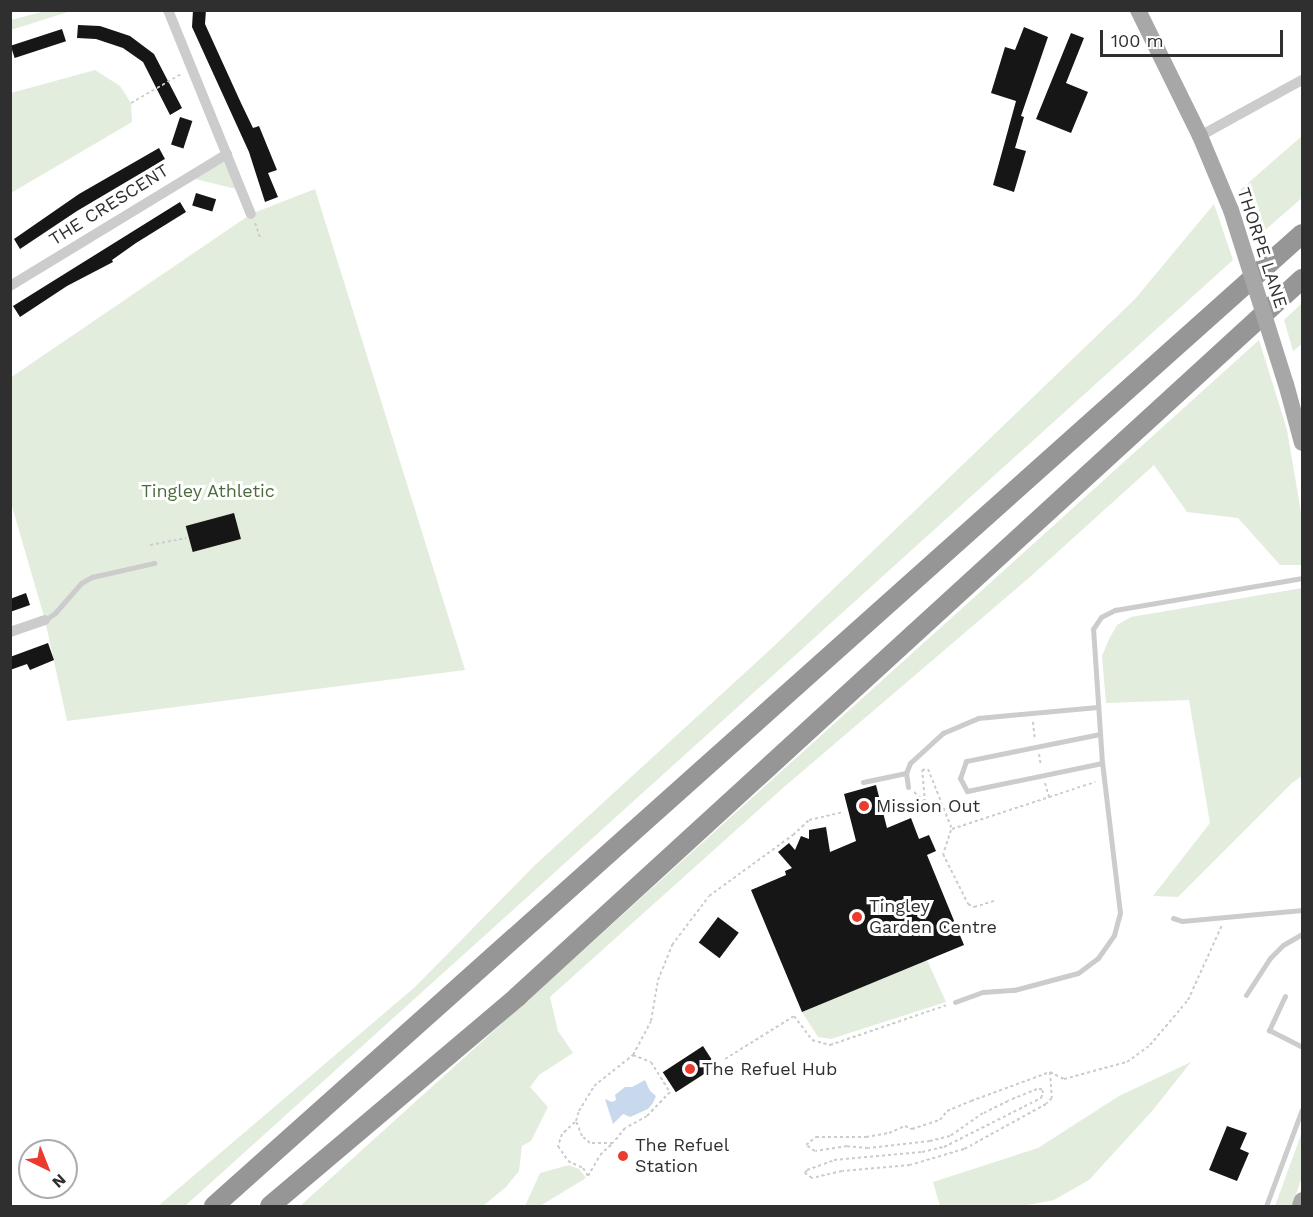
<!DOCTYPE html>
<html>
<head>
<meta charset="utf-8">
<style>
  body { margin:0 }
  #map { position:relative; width:1313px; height:1217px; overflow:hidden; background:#fff; font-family:"Work Sans",sans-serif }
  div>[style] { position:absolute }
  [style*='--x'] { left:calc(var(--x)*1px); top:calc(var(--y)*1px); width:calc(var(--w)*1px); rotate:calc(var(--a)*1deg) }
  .green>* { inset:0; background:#e3eddd }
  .water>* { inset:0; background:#c8d9ed }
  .building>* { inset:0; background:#161616; transform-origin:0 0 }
  .path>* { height:2px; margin-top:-1px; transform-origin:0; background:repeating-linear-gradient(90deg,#ccc 0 3px,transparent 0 6px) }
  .lane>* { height:5px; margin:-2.5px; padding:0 2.5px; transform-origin:2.5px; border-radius:2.5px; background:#ccc }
  .street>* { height:10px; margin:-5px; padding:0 5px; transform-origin:5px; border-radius:5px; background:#ccc }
  .primary>* { height:16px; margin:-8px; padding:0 8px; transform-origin:8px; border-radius:8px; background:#a7a7a7 }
  .highway>* { height:20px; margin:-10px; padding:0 10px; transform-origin:10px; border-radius:10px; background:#969696 }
  .primary-bridge>* { height:16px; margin:-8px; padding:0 8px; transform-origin:8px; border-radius:8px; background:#a7a7a7 }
  .dots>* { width:16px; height:16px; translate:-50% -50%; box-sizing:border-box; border:3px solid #fff; border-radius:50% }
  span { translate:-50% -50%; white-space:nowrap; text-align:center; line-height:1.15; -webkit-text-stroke:6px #fff; paint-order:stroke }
  .street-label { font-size:18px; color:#2f2f2f }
  .park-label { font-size:18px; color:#4b6c3b }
  .poi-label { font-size:18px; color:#2f2f2f }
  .left { translate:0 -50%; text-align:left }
  .frame { position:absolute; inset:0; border:12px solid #2f2f2f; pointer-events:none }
  .north { position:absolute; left:18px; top:1139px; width:60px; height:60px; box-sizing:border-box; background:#fff; border:2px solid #acacac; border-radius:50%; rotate:137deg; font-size:16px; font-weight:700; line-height:24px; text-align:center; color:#2f2f2f }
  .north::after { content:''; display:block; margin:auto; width:21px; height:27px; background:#e93c2e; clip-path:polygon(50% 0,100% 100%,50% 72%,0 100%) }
  .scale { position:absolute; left:1100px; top:30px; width:183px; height:27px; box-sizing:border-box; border:3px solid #2f2f2f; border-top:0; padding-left:8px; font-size:18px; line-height:21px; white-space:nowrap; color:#2f2f2f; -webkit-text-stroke:4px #fff; paint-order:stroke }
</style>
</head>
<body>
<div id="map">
  <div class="green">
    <i style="clip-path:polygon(45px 11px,71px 11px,11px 30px,11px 20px)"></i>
    <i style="clip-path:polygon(95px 70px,120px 86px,131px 103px,132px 122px,11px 193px,11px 93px)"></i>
    <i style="clip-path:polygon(1302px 136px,1302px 198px,1256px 238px,1240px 190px)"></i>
    <i style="clip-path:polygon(227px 154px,240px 190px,187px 177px)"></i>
    <i style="clip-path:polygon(315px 189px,465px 670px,67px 721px,45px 620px,11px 503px,10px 378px,251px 214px)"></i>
    <i style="clip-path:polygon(1214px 204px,1233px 260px,185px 1206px,158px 1206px,415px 987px,535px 865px,773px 647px,1135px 299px)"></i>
    <i style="clip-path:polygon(1302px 303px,1302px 344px,1293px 351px,1284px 320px)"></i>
    <i style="clip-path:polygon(1259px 340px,1287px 430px,1302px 518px,1302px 565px,1280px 565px,1238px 518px,1187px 512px,1154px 465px,1030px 577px,783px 788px,550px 997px,558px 1031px,573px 1053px,539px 1075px,530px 1087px,548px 1107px,531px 1141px,522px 1146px,519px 1171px,506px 1187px,483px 1206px,300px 1206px)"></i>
    <i style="clip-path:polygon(1302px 588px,1302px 776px,1292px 783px,1178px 897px,1153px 896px,1210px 823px,1189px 700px,1106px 703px,1102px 656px,1109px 639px,1117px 625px,1131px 617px)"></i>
    <i style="clip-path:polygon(927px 960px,946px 1002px,831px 1039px,818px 1037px,802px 1012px)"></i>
    <i style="clip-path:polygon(1191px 1062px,1153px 1110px,1089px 1180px,1054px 1200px,1022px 1206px,940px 1206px,933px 1182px,1038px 1148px,1119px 1096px)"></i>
    <i style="clip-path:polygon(1302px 1132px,1302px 1177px,1292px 1206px,1275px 1206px)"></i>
    <i style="clip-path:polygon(569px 1165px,579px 1169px,586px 1178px,540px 1206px,525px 1206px,540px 1173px)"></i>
  </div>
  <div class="water">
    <i style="clip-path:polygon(645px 1080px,650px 1091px,656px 1096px,653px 1103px,648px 1109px,630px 1117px,623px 1114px,613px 1124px,605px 1099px,612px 1102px,616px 1100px,615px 1095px,625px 1087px,632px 1087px)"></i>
  </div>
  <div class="building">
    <i style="clip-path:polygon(193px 10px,206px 10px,205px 24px,241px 103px,253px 128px,259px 126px,277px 170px,268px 173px,278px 197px,265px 202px,249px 152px,192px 27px)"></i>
    <i style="clip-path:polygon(78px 25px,100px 26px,130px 36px,154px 54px,182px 108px,170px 115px,143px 62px,123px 48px,96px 39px,77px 38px)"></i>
    <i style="clip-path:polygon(1024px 27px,1048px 37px,1021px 116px,1024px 117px,1015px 148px,1026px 151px,1014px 192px,993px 185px,1016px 101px,991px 93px,1005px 47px,1015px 50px)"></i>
    <i style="left:62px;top:29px;width:13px;height:54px;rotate:72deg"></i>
    <i style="clip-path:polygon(1071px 33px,1084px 38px,1066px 83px,1088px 92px,1071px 133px,1036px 119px)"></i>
    <i style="left:180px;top:117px;width:13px;height:29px;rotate:18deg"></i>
    <i style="clip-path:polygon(159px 148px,165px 159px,77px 211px,20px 249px,14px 239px,79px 194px)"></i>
    <i style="left:196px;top:193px;width:21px;height:13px;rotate:17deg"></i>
    <i style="clip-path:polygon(180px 202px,186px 212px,136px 243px,112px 260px,113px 262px,67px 286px,20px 317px,13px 306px)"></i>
    <i style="left:234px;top:513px;width:27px;height:50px;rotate:75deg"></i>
    <i style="clip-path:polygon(26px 593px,30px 605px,10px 612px,10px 599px)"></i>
    <i style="clip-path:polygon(48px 643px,54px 660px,30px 670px,27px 664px,10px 670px,10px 657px)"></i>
    <i style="clip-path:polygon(876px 785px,887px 828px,911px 818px,919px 839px,929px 835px,936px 851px,927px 855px,964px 945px,802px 1012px,751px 890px,786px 875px,785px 871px,792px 868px,778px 852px,789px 843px,795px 850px,801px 836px,809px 839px,809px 830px,826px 827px,830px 852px,856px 841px,844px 794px)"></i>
    <i style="left:718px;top:917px;width:26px;height:32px;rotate:37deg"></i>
    <i style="left:703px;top:1046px;width:24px;height:48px;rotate:57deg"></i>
    <i style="clip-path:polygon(1227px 1126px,1247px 1133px,1240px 1149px,1249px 1153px,1237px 1181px,1209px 1170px)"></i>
  </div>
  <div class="path">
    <i style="--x:131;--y:103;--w:60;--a:-30"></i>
    <i style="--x:255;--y:223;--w:18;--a:71"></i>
    <i style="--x:150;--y:545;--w:37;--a:-11"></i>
    <i style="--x:1033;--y:722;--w:18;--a:84"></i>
    <i style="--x:1039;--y:754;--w:12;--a:81"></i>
    <i style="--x:1045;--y:783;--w:15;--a:74"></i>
    <i style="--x:914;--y:792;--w:15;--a:42"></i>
    <i style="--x:925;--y:802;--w:32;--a:-95"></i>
    <i style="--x:922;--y:770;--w:6;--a:-9"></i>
    <i style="--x:928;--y:769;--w:65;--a:68.2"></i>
    <i style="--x:952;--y:829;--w:151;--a:-18.2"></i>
    <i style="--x:951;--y:830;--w:25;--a:108"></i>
    <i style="--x:943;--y:854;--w:56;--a:63.4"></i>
    <i style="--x:968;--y:904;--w:7;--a:27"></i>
    <i style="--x:974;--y:907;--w:21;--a:-17"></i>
    <i style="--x:633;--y:1055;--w:19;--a:21"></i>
    <i style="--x:651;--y:1062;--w:36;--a:58"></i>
    <i style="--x:670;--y:1092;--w:33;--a:134"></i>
    <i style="--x:647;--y:1116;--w:25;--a:151"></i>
    <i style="--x:625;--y:1128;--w:19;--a:129"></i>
    <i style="--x:613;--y:1143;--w:23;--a:180"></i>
    <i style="--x:590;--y:1143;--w:11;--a:-139"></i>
    <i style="--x:582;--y:1136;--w:16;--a:-112"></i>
    <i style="--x:576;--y:1121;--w:10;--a:-73"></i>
    <i style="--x:579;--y:1111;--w:29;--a:-59"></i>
    <i style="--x:594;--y:1086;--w:50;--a:-38.5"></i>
    <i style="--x:633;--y:1055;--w:38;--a:-62"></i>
    <i style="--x:651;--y:1021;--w:42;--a:-80.3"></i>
    <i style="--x:658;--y:980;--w:38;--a:-68"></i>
    <i style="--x:672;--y:945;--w:61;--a:-52.9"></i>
    <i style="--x:709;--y:896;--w:104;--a:-36"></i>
    <i style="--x:793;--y:835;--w:22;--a:-43"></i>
    <i style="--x:809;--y:820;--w:35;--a:-13"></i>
    <i style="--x:725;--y:1059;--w:81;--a:-31.9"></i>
    <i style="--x:794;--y:1016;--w:30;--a:53"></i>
    <i style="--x:812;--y:1040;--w:19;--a:16"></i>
    <i style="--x:830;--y:1045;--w:124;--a:-18.9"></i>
    <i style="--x:1050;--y:1072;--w:26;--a:86"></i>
    <i style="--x:1052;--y:1098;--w:8;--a:135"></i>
    <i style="--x:1046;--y:1104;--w:94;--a:151.2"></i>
    <i style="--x:964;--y:1149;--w:56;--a:163.5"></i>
    <i style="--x:910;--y:1165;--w:68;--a:175"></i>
    <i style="--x:842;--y:1171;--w:31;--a:167"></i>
    <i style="--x:812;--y:1178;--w:9;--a:-144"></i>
    <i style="--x:805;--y:1173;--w:4;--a:-56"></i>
    <i style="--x:807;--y:1170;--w:29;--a:-20"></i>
    <i style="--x:834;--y:1160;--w:88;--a:-5.2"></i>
    <i style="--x:922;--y:1152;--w:23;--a:-13"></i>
    <i style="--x:944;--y:1147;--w:109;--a:-26.8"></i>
    <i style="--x:1041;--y:1098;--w:5;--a:-68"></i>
    <i style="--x:1043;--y:1093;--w:4;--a:-104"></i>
    <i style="--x:1042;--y:1089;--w:5;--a:180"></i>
    <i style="--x:1037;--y:1089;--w:31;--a:158"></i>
    <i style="--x:1008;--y:1101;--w:28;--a:154"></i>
    <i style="--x:983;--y:1113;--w:40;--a:145.1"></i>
    <i style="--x:950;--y:1136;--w:21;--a:166"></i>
    <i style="--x:930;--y:1141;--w:62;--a:173.6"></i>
    <i style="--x:868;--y:1148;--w:21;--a:-175"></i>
    <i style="--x:847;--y:1146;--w:32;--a:171"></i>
    <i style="--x:815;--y:1151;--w:11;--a:-146"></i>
    <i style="--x:806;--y:1145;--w:13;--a:-39"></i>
    <i style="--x:816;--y:1137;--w:50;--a:0"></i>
    <i style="--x:866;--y:1137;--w:23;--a:-10"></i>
    <i style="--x:889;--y:1133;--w:17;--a:-24"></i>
    <i style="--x:905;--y:1126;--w:8;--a:23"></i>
    <i style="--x:912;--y:1129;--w:29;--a:-18"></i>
    <i style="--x:940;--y:1120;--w:11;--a:-52"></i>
    <i style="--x:947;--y:1111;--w:26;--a:-23"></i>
    <i style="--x:971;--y:1101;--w:84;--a:-20.2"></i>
    <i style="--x:1050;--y:1072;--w:16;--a:27"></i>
    <i style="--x:1064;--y:1079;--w:65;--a:-15.1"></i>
    <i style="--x:1127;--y:1062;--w:29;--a:-36"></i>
    <i style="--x:1150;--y:1045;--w:59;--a:-49.8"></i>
    <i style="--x:1188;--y:1000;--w:82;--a:-65.6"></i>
    <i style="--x:575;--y:1122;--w:18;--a:137"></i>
    <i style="--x:562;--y:1134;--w:13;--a:108"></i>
    <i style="--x:558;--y:1146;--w:18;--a:56"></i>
    <i style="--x:568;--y:1161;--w:17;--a:25"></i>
    <i style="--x:583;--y:1168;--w:9;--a:58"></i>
    <i style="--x:588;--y:1176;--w:24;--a:-60"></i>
    <i style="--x:600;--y:1155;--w:18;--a:-43"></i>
  </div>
  <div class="lane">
    <i style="--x:45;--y:620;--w:12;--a:-35"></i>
    <i style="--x:55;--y:613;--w:40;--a:-49"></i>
    <i style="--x:81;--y:583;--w:13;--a:-29"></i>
    <i style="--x:92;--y:577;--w:64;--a:-12.7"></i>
    <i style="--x:1100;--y:734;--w:137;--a:168.6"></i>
    <i style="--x:966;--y:761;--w:18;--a:109"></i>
    <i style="--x:960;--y:778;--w:15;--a:62"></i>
    <i style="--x:967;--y:791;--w:138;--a:-11.7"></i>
    <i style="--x:863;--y:782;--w:44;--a:-11.8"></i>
    <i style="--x:908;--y:787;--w:14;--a:-98"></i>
    <i style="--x:906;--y:773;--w:11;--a:-68"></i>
    <i style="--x:910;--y:763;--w:45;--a:-42.3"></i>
    <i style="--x:943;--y:733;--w:38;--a:-23"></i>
    <i style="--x:978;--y:718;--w:120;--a:-5.3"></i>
    <i style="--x:1173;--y:918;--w:9;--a:18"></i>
    <i style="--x:1182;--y:921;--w:121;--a:-5.2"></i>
    <i style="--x:1246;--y:995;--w:44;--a:-57"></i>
    <i style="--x:1270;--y:958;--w:18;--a:-45"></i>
    <i style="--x:1283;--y:945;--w:22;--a:-30"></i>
    <i style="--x:1285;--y:996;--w:38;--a:115"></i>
    <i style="--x:1269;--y:1030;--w:37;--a:27"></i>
    <i style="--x:955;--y:1002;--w:30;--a:-20"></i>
    <i style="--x:983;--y:992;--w:31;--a:-4"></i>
    <i style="--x:1014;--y:990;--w:66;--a:-14.9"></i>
    <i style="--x:1078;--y:973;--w:25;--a:-37"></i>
    <i style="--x:1098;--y:958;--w:28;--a:-55"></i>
    <i style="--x:1114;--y:935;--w:23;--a:-75"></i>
    <i style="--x:1120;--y:913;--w:151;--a:-96.8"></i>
    <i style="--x:1102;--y:763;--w:134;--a:-93.8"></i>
    <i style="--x:1093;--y:629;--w:14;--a:-56"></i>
    <i style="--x:1101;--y:617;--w:16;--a:-27"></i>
    <i style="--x:1115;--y:610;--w:190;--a:-9.7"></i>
    <i style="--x:1266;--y:1206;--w:103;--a:-69.6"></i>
  </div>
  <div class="street">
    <i style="--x:168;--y:10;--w:220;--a:67.9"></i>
    <i style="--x:1200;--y:136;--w:116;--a:-28.8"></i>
    <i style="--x:10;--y:286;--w:254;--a:-31.3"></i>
    <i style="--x:10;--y:632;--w:37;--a:-19"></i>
  </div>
  <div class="primary">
    <i style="--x:1138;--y:10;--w:140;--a:63.8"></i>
    <i style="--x:1200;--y:136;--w:80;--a:67.3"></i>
    <i style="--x:1286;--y:384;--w:61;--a:74.8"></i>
    <i style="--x:1300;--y:1206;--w:6;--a:-72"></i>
  </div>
  <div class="highway">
    <i style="--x:214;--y:1206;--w:1459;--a:-41.78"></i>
    <i style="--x:270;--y:1206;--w:324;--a:-40.2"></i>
    <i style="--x:517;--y:997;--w:1064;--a:-42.45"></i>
  </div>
  <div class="primary-bridge">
    <i style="--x:1231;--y:210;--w:182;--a:72.5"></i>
  </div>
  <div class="dots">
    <i style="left:864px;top:806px;background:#e93c2e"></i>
    <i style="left:857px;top:917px;background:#e93c2e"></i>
    <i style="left:690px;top:1069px;background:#e93c2e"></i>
    <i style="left:623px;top:1156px;background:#e93c2e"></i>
  </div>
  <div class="street-label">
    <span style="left:109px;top:205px;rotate:-32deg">THE CRESCENT</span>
    <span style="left:1262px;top:248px;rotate:72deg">THORPE LANE</span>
  </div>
  <div class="park-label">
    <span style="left:208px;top:491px">Tingley Athletic</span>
  </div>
  <div class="poi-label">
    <span class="left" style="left:876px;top:806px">Mission Out</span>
    <span class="left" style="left:869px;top:917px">Tingley<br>Garden Centre</span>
    <span class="left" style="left:702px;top:1069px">The Refuel Hub</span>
    <span class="left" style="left:635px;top:1156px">The Refuel<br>Station</span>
  </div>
  <div class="frame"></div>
  <div class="north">N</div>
  <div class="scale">100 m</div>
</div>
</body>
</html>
